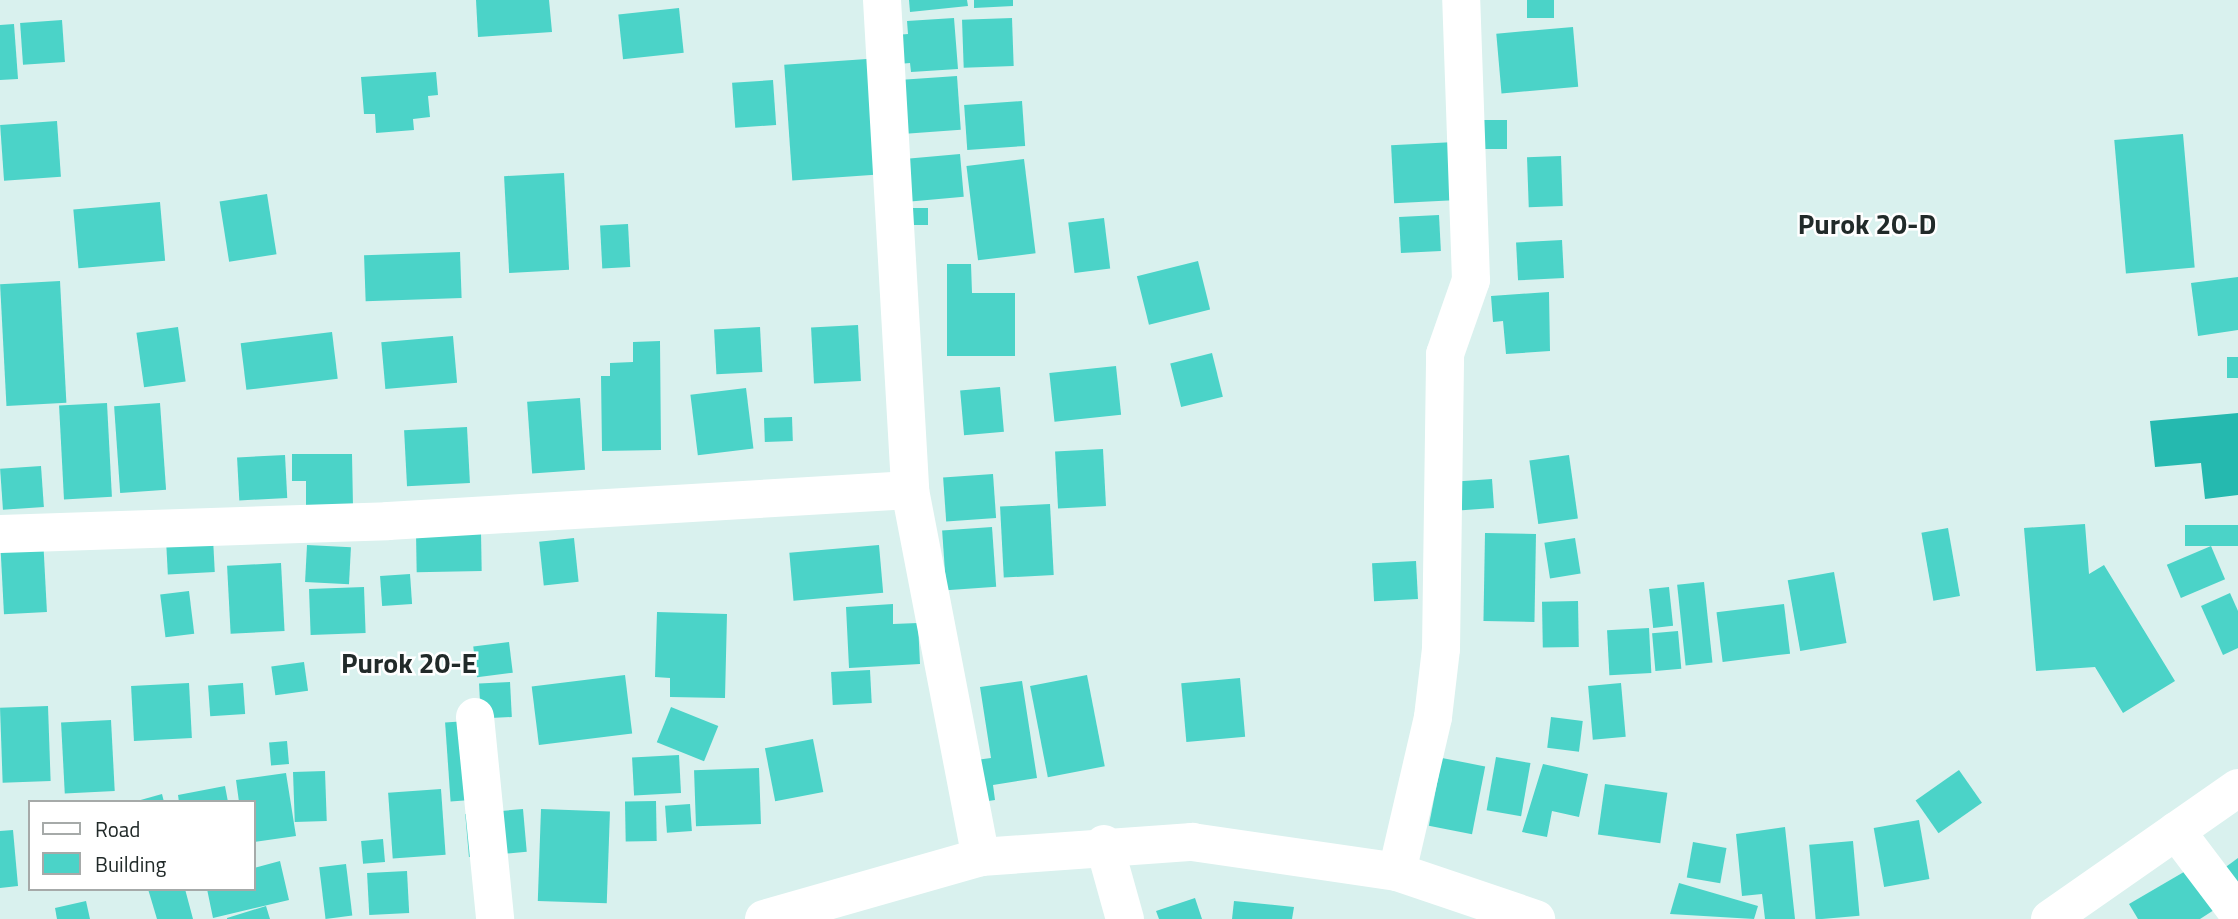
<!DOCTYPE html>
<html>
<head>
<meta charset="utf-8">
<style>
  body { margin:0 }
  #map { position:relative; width:2238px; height:919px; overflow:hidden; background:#d9f1ee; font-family:"Titillium Web",sans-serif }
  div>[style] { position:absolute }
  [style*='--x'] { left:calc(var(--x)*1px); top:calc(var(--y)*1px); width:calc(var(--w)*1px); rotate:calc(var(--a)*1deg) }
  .water>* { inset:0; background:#25b9af }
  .building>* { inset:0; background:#4bd3c8; transform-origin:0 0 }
  .minor>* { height:38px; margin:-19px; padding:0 19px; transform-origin:19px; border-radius:19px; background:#fff }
  .primary>* { height:38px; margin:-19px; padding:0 19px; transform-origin:19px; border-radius:19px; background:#fff }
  span { translate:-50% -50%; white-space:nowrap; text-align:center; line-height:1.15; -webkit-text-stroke:5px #fff; paint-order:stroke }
  .neighbourhood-label { font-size:28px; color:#212a29; font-weight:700 }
  .legend { position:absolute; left:28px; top:800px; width:228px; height:91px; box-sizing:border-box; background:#fff; border:2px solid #a6aaa9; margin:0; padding:9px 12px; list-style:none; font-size:21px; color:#212a29 }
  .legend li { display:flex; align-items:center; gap:14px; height:35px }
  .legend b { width:35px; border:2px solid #a6aaa9 }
</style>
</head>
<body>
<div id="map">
  <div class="water">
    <i style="clip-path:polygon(2238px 413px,2238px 495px,2205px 499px,2201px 463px,2155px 467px,2150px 421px)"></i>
  </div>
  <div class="building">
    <i style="clip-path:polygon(476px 0,549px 0,552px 32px,478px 37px)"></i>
    <i style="clip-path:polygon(909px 0,967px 0,968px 6px,910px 12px)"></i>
    <i style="clip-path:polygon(974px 0,1013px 0,1013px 6px,974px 8px)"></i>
    <i style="left:1527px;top:0;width:27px;height:18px"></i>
    <i style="left:679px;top:8px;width:45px;height:61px;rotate:84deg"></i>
    <i style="clip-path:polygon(954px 18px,958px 69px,911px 72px,910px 63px,898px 64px,896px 35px,908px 34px,907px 21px)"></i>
    <i style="left:1012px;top:18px;width:48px;height:50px;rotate:88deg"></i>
    <i style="left:62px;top:20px;width:42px;height:42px;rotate:86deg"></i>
    <i style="clip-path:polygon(14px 24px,18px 79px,0 80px,0 25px)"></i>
    <i style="left:1573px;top:27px;width:60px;height:77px;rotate:85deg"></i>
    <i style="left:881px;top:58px;width:116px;height:97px;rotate:86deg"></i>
    <i style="clip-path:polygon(436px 72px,438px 95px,428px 96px,430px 117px,413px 119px,414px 130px,376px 133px,375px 114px,364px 114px,361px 77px)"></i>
    <i style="left:957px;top:76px;width:54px;height:62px;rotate:86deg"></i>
    <i style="left:773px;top:80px;width:45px;height:41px;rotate:86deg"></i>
    <i style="left:1022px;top:101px;width:45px;height:58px;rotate:86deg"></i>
    <i style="left:1507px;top:120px;width:29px;height:23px;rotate:90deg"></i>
    <i style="left:57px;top:121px;width:56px;height:57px;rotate:86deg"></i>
    <i style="left:2183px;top:134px;width:134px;height:69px;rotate:85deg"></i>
    <i style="left:1455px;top:142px;width:58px;height:64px;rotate:87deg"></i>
    <i style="left:960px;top:154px;width:43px;height:59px;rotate:85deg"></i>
    <i style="left:1561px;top:156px;width:50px;height:34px;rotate:88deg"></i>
    <i style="left:1024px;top:159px;width:95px;height:58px;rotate:83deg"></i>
    <i style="left:564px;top:173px;width:97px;height:60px;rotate:87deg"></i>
    <i style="left:267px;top:194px;width:61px;height:48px;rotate:81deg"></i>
    <i style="left:160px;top:202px;width:59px;height:87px;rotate:85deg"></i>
    <i style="left:928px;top:208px;width:17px;height:23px;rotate:90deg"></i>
    <i style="left:1439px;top:215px;width:36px;height:40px;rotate:87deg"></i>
    <i style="left:1104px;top:218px;width:51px;height:36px;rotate:83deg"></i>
    <i style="left:628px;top:224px;width:43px;height:28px;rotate:87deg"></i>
    <i style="left:1562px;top:240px;width:38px;height:46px;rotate:87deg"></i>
    <i style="left:460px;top:252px;width:46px;height:96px;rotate:88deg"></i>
    <i style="left:1198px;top:261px;width:50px;height:63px;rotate:76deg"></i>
    <i style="clip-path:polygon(947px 264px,971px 264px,972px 293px,1015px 293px,1015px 356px,947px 356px)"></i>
    <i style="clip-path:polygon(2238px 277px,2238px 330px,2198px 336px,2191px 283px)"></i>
    <i style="left:60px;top:281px;width:122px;height:60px;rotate:87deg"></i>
    <i style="clip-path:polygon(1549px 292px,1550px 351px,1506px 354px,1503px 321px,1493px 322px,1491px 296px)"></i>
    <i style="left:858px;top:325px;width:56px;height:47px;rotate:87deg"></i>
    <i style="left:178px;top:327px;width:55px;height:42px;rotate:82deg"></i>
    <i style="left:760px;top:327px;width:45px;height:46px;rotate:87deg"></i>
    <i style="left:332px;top:332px;width:47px;height:92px;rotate:83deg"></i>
    <i style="left:453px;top:336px;width:47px;height:72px;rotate:85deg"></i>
    <i style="clip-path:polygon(660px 341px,661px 450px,602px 451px,601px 376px,610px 376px,610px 363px,633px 362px,633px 342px)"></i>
    <i style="left:1212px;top:353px;width:45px;height:43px;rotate:76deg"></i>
    <i style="left:2238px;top:357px;width:21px;height:11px;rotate:90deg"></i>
    <i style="left:1116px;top:366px;width:49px;height:67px;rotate:84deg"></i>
    <i style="left:1000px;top:387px;width:45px;height:40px;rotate:85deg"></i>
    <i style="left:746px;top:388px;width:61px;height:56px;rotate:83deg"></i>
    <i style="left:580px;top:398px;width:72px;height:53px;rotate:86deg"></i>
    <i style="left:107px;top:403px;width:94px;height:48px;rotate:87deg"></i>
    <i style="left:160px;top:403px;width:87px;height:46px;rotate:86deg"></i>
    <i style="left:792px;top:417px;width:24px;height:28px;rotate:88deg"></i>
    <i style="left:467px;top:427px;width:56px;height:63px;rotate:87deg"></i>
    <i style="left:1103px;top:449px;width:57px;height:48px;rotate:87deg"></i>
    <i style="clip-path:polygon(292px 454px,352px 454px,353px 507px,306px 506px,306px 481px,292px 481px)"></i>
    <i style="left:285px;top:455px;width:43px;height:48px;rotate:87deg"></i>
    <i style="left:1569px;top:455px;width:64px;height:40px;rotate:82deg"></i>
    <i style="left:41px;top:466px;width:41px;height:41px;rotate:86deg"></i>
    <i style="left:993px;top:474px;width:44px;height:50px;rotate:86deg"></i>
    <i style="left:1492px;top:479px;width:29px;height:32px;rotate:86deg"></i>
    <i style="left:1050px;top:504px;width:71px;height:50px;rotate:87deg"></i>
    <i style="clip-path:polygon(2085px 524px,2089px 574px,2104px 565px,2175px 681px,2123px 713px,2095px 667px,2036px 671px,2024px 528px)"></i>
    <i style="left:2238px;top:525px;width:21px;height:53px;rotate:90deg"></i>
    <i style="left:992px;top:527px;width:60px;height:50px;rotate:86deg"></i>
    <i style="left:1948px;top:528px;width:69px;height:27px;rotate:80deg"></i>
    <i style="left:481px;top:532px;width:39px;height:65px;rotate:89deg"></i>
    <i style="left:1485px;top:533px;width:51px;height:88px;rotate:1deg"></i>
    <i style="left:43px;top:537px;width:75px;height:43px;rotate:87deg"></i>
    <i style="left:213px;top:538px;width:34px;height:47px;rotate:87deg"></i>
    <i style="left:574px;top:538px;width:44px;height:35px;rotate:84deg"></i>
    <i style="left:1575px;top:538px;width:36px;height:31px;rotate:81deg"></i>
    <i style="left:307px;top:545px;width:44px;height:37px;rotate:3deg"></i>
    <i style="left:879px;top:545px;width:48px;height:90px;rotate:85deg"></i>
    <i style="left:2211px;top:546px;width:36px;height:48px;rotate:67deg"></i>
    <i style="left:1416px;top:561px;width:38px;height:44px;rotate:87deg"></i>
    <i style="left:281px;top:563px;width:68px;height:54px;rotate:87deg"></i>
    <i style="left:1834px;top:572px;width:72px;height:47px;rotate:80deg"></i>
    <i style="left:410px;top:574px;width:30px;height:30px;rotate:86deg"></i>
    <i style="left:1704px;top:582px;width:81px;height:27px;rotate:84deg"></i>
    <i style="left:364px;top:587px;width:46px;height:55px;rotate:88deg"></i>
    <i style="left:1669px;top:587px;width:39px;height:20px;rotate:84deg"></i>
    <i style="left:189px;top:591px;width:43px;height:29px;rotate:83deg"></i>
    <i style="clip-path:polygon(2230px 593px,2238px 611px,2238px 648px,2223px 655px,2201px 606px)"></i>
    <i style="left:1578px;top:601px;width:46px;height:36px;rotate:89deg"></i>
    <i style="clip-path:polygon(893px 604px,893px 624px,918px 623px,920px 664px,849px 668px,846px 607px)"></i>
    <i style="left:1784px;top:604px;width:50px;height:68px;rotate:83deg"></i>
    <i style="clip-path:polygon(657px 612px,727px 614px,725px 698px,670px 697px,670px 678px,655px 677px)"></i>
    <i style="left:1649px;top:628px;width:45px;height:42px;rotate:87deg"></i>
    <i style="left:1678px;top:631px;width:38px;height:26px;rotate:85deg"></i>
    <i style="left:509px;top:642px;width:31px;height:36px;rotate:83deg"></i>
    <i style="left:304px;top:662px;width:29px;height:33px;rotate:82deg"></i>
    <i style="left:870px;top:670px;width:33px;height:39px;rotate:87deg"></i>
    <i style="left:625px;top:675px;width:59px;height:94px;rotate:83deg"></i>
    <i style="left:1087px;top:675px;width:93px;height:58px;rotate:79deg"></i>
    <i style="left:1240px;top:678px;width:59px;height:59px;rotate:85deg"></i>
    <i style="clip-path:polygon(1022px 681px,1037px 778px,993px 785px,995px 800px,982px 802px,976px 760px,991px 758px,980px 687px)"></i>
    <i style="left:510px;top:682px;width:35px;height:31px;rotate:87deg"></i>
    <i style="left:189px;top:683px;width:55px;height:58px;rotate:87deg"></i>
    <i style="left:243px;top:683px;width:31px;height:35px;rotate:86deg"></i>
    <i style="left:1621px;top:683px;width:54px;height:33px;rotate:85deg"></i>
    <i style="left:48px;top:706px;width:75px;height:48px;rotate:88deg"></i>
    <i style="left:671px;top:707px;width:51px;height:38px;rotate:22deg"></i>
    <i style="left:1551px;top:717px;width:32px;height:31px;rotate:7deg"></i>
    <i style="left:111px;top:720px;width:71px;height:50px;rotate:87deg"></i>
    <i style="left:482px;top:720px;width:79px;height:37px;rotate:86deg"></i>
    <i style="left:813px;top:739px;width:54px;height:49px;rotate:79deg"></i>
    <i style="left:287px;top:741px;width:23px;height:18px;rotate:85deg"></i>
    <i style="left:679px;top:755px;width:38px;height:47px;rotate:87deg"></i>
    <i style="left:1496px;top:757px;width:35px;height:54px;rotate:10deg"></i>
    <i style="left:1442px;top:758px;width:44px;height:69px;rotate:11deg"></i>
    <i style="clip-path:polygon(1543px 764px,1588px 774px,1579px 817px,1552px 811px,1547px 837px,1522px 832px)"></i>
    <i style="left:759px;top:768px;width:56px;height:65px;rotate:88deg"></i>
    <i style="left:1959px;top:770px;width:40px;height:53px;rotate:55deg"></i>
    <i style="left:325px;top:771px;width:50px;height:32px;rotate:88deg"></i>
    <i style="clip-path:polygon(286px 773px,296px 836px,254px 842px,254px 802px,239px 802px,236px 780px)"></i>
    <i style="left:1605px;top:784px;width:63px;height:51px;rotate:8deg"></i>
    <i style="clip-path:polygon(225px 786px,228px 802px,179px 802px,178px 795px)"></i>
    <i style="left:441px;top:789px;width:66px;height:53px;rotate:86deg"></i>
    <i style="clip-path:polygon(162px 794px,164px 802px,138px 802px,137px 801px)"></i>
    <i style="left:656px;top:801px;width:40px;height:31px;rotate:89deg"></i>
    <i style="left:690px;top:804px;width:27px;height:25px;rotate:86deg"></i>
    <i style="left:523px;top:809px;width:43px;height:58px;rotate:85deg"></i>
    <i style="left:541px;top:809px;width:69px;height:92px;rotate:2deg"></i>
    <i style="left:1919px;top:820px;width:60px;height:46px;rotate:80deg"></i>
    <i style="clip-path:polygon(1785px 827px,1795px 919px,1765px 919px,1762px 894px,1742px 896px,1736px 834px)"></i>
    <i style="clip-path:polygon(13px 830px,18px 886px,0 888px,0 831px)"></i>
    <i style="left:383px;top:839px;width:23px;height:22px;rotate:85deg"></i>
    <i style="left:1853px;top:841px;width:75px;height:44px;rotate:85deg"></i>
    <i style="left:1693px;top:842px;width:34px;height:36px;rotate:10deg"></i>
    <i style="clip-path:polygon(2238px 858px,2238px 891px,2223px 869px)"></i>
    <i style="clip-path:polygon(280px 861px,289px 900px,213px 918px,207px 889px,254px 889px,254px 868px)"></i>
    <i style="left:346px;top:864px;width:52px;height:27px;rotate:83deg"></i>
    <i style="clip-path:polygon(2189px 869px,2214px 910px,2200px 919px,2138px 919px,2129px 904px)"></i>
    <i style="left:407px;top:871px;width:42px;height:40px;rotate:87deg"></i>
    <i style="clip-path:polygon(1679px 883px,1758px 906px,1754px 919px,1670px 914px)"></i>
    <i style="clip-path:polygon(148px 889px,185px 889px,193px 919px,157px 919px)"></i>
    <i style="clip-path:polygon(1195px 898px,1202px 919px,1159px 919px,1156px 911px)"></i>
    <i style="clip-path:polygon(86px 901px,90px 919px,57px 919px,55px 908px)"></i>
    <i style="clip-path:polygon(1234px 901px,1294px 907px,1292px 919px,1232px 919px)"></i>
    <i style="clip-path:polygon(266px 906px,270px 919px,227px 919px,227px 918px)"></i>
  </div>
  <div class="minor">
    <i style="--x:882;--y:0;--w:491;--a:86.7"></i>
    <i style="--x:910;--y:490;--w:374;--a:79.1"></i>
    <i style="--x:0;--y:534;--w:388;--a:-1.9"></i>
    <i style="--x:388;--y:521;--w:523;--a:-3.4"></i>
    <i style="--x:475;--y:717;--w:203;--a:84.3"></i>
    <i style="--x:2176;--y:831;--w:103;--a:52.9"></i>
    <i style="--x:1104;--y:844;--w:78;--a:74.4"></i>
    <i style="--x:1397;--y:872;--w:159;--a:-76.9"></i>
    <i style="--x:1433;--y:717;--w:68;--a:-83.3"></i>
    <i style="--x:1441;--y:649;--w:295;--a:-89.2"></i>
    <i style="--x:1445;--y:354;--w:78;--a:-70.6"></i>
    <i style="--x:1471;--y:280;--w:280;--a:-92"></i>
  </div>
  <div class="primary">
    <i style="--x:764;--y:919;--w:226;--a:-15.9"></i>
    <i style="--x:981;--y:857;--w:212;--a:-4.1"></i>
    <i style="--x:1192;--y:842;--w:207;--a:8.3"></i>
    <i style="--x:1397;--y:872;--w:147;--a:18.7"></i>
    <i style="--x:2050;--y:919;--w:229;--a:-34.9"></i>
  </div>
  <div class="neighbourhood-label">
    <span style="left:1867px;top:224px">Purok 20-D</span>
    <span style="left:409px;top:663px">Purok 20-E</span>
  </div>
  <ul class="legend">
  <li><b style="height:9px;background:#fff"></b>Road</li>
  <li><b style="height:19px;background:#4bd3c8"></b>Building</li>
  </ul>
</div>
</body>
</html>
